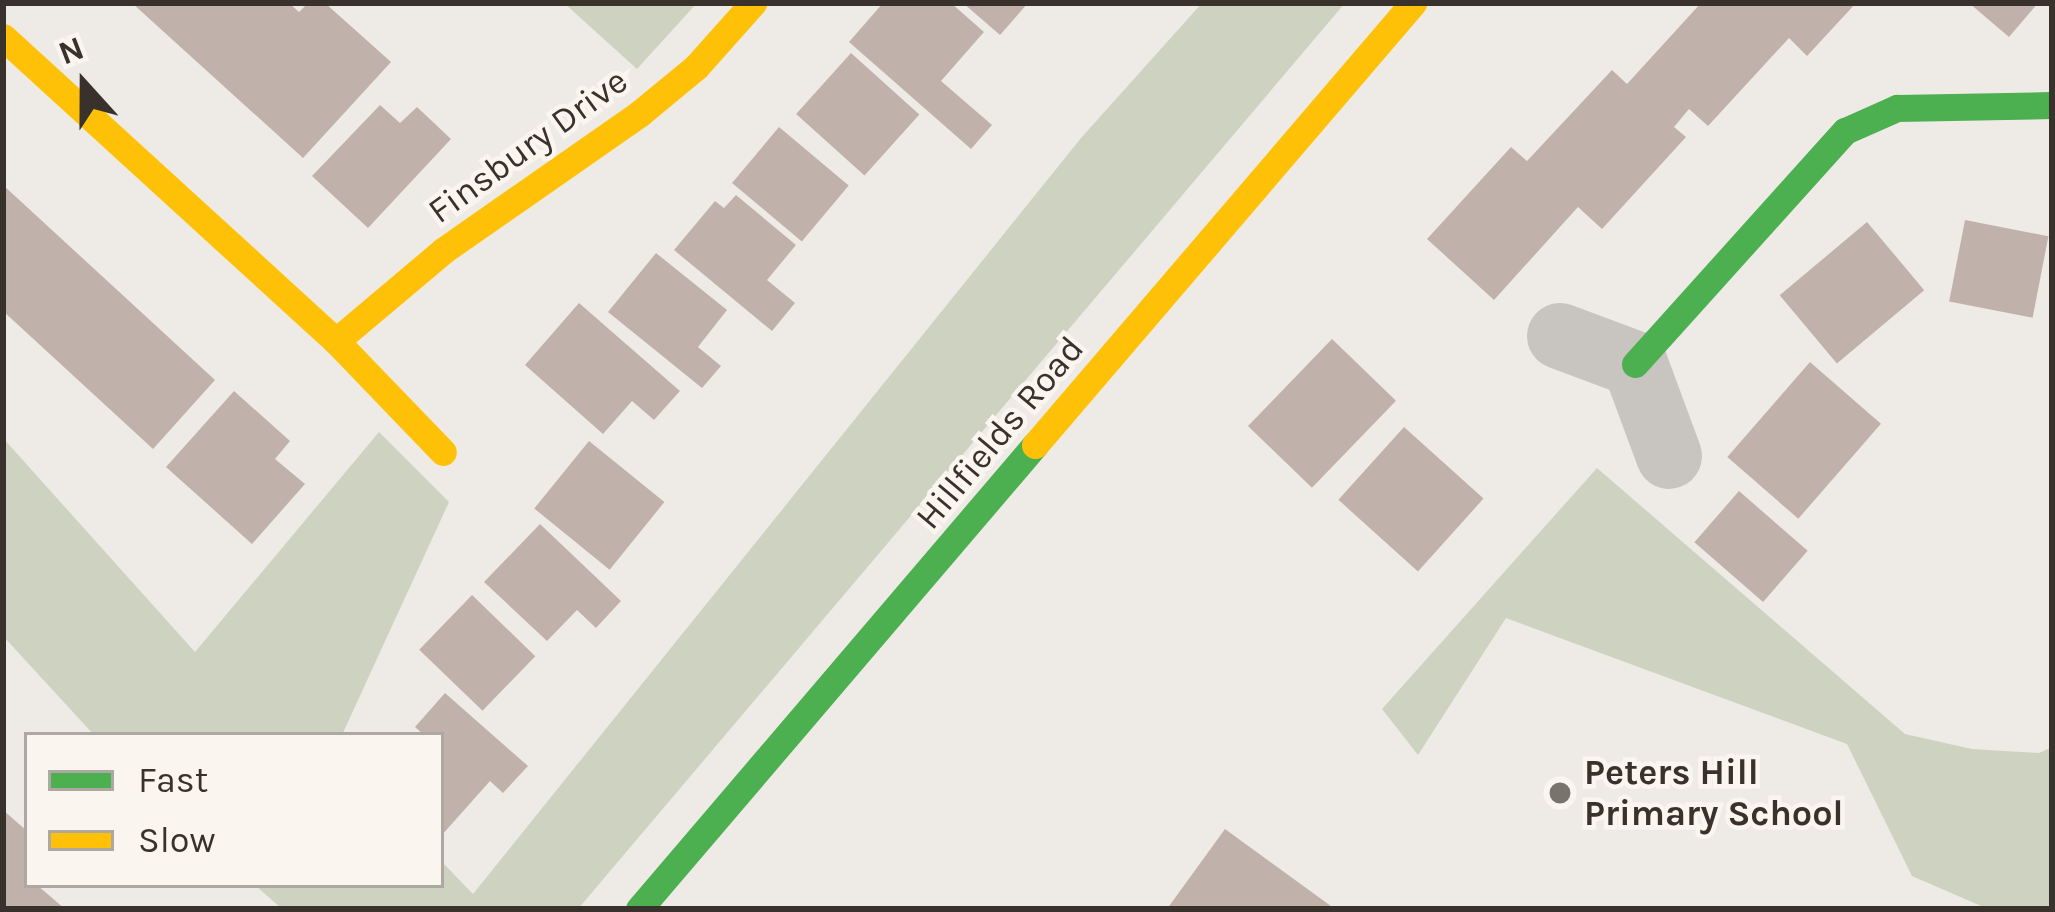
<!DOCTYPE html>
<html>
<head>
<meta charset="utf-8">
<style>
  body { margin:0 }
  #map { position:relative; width:2055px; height:912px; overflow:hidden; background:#eeebe6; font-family:Karla,sans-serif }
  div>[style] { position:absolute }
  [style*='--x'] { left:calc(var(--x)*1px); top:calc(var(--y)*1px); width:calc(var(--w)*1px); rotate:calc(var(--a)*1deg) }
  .green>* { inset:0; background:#ced3c1 }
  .building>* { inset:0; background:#c0b2aa; transform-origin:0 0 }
  .street>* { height:66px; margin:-33px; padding:0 33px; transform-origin:33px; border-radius:33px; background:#c8c4bf }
  .fast>* { height:27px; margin:-13.5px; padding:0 13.5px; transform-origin:13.5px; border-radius:13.5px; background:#4caf50 }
  .slow>* { height:27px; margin:-13.5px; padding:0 13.5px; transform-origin:13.5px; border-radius:13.5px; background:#ffc107 }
  .dots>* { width:33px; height:33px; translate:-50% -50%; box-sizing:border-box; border:6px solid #faf6ef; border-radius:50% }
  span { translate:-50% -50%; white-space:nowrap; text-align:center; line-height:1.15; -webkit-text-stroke:9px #faf6ef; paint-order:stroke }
  .street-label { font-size:36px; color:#39322c }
  .poi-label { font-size:36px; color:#39322c; font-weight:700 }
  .left { translate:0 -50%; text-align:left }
  .frame { position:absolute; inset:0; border:6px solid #39322c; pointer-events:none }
  .legend { position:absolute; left:24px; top:732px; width:420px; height:156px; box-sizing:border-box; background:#faf6ef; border:3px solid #ada8a1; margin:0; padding:15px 21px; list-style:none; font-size:36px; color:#39322c }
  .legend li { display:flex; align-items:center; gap:24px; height:60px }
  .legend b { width:60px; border:3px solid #ada8a1 }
  .north { position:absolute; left:24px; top:24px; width:120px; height:120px; -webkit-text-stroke:9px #faf6ef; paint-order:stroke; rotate:339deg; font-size:33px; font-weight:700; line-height:48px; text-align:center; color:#39322c }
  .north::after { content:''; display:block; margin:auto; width:42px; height:54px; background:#39322c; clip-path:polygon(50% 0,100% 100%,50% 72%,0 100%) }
</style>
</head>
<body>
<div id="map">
  <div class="green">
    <i style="clip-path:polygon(564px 3px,697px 3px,637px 69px)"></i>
    <i style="clip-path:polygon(1202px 3px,1345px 3px,578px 909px,282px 909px,255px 885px,441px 885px,441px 861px,473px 894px,1081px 138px)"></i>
    <i style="clip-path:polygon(379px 432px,449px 502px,342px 735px,94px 735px,3px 636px,3px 438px,195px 652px)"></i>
    <i style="clip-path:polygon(1597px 468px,1905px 734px,1972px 749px,2039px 753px,2052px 747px,2052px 909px,1988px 909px,1912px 876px,1847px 744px,1506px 618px,1418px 755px,1382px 709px)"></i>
  </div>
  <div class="building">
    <i style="clip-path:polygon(132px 3px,289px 3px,299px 12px,308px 3px,325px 3px,391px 62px,303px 158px)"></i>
    <i style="clip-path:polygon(883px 3px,951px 3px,984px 32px,941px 81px,992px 125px,971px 149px,849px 42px)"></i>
    <i style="clip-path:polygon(963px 3px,1028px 3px,1000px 35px)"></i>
    <i style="clip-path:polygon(1701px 3px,1856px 3px,1807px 56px,1789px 38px,1708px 126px,1689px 109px,1674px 127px,1686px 137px,1602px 229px,1578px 207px,1494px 300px,1427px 239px,1511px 147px,1527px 161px,1612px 70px,1627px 84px)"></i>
    <i style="clip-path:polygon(1969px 3px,2038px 3px,2009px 37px)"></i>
    <i style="left:851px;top:53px;width:92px;height:82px;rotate:42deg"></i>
    <i style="clip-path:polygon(380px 105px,400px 123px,417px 107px,451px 139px,368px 228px,312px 176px)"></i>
    <i style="left:779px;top:127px;width:91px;height:73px;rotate:40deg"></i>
    <i style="clip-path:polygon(3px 185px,215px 380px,153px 449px,3px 311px)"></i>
    <i style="clip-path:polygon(736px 195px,796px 245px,767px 280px,795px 303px,772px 331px,674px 250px,715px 201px,724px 208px)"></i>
    <i style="left:1965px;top:220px;width:85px;height:83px;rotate:11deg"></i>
    <i style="left:1867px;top:222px;width:89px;height:114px;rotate:50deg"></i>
    <i style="clip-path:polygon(656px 253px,727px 310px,698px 347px,721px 366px,702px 388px,608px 312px)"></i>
    <i style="clip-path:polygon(579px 303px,680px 391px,654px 420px,632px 401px,603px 434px,525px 365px)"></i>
    <i style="left:1332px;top:339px;width:89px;height:121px;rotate:44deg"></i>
    <i style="left:1810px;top:362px;width:94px;height:126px;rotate:41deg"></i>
    <i style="clip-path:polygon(234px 391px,290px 441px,275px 459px,305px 484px,252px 544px,166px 467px)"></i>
    <i style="left:1404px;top:427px;width:107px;height:98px;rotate:42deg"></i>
    <i style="left:589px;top:441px;width:97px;height:87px;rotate:39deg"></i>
    <i style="left:1739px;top:491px;width:91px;height:68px;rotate:41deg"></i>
    <i style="clip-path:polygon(540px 524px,621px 601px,596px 628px,577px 610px,547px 641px,484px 582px)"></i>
    <i style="left:472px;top:595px;width:88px;height:76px;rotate:44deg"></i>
    <i style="clip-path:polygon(445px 693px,528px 766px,503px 793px,490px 781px,441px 836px,441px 735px,424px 735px,415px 727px)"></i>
    <i style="clip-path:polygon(3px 810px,27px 831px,27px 885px,37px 885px,65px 909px,3px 909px)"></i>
    <i style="clip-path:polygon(1225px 829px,1335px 909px,1167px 909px)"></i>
  </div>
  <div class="street">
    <i style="--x:1560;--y:336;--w:80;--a:20.5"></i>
    <i style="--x:1635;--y:364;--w:98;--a:69.7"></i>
  </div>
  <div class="fast">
    <i style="--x:1635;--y:364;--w:314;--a:-48"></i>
    <i style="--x:1845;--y:131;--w:57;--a:-23.9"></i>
    <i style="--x:1897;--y:108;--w:155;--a:-1.1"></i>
    <i style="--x:639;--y:909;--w:610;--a:-49.52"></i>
  </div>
  <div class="slow">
    <i style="--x:3;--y:37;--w:451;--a:42.4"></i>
    <i style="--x:336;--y:341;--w:154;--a:46.1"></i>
    <i style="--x:336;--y:341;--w:141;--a:-40.1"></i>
    <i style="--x:444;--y:250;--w:238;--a:-34.9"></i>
    <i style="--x:639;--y:114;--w:74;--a:-39.5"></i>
    <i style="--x:696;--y:67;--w:86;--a:-48.3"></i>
    <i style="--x:1035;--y:445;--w:582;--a:-49.46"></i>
  </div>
  <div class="dots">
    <i style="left:1560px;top:793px;background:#78736d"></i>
  </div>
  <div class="street-label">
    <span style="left:528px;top:146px;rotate:-36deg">Finsbury Drive</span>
    <span style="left:1000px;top:433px;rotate:-50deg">Hillfields Road</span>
  </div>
  <div class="poi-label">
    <span class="left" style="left:1584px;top:793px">Peters Hill<br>Primary School</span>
  </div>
  <div class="frame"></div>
  <ul class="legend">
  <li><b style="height:15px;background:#4caf50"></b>Fast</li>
  <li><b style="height:15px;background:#ffc107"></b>Slow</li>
  </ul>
  <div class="north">N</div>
</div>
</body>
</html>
